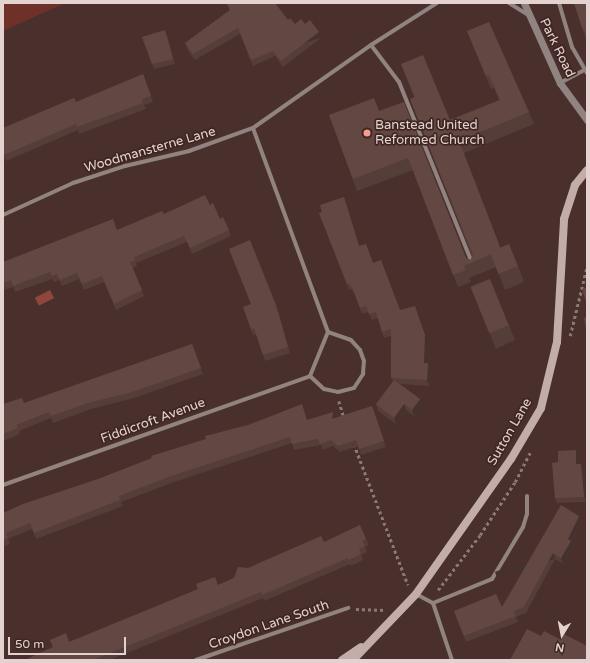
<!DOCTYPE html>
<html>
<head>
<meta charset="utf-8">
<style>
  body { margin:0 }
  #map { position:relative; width:590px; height:663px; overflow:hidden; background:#4a302c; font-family:"Varela Round",sans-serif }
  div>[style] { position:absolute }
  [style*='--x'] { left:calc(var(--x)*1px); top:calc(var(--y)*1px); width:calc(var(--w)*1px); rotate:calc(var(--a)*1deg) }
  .green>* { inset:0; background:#6e3129 }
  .water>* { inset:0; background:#91463c; transform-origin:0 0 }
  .path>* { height:2.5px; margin-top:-1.25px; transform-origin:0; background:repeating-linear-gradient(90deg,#8e7874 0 3px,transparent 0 6px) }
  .minor>* { height:4px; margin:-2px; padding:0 2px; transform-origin:2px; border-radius:2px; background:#918380 }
  .tertiary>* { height:7px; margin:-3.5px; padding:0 3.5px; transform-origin:3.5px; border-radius:3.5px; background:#918380 }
  .secondary>* { height:8px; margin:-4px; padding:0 4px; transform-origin:4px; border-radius:4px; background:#c3ada9 }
  .wall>* { inset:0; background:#553d3a }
  .shaded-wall>* { inset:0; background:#45322f; transform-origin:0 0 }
  .building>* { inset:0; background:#634743; transform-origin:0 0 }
  .dots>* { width:11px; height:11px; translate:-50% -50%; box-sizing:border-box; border:2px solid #3f2622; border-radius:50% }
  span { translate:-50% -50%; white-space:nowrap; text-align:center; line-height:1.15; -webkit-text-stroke:3.5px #3f2622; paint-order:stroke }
  .street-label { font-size:13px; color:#e3d2cf }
  .poi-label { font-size:13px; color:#e3d2cf }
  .left { translate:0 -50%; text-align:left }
  .frame { position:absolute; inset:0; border:4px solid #e3d2cf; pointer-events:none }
  .north { position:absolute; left:542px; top:615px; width:40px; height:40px; -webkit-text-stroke:3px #3f2622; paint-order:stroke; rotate:190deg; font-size:11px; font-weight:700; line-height:16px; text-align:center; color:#e3d2cf }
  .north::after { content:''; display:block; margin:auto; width:14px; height:18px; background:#e3d2cf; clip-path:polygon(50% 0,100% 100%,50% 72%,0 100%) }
  .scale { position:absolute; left:8px; top:637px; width:118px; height:18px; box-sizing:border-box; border:2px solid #e3d2cf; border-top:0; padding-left:5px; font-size:12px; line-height:14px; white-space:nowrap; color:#e3d2cf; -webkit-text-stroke:3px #3f2622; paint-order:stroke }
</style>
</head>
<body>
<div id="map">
  <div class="green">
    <i style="clip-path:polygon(3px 3px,65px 3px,3px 31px)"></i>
  </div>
  <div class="water">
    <i style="left:50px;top:290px;width:9px;height:17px;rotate:63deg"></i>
  </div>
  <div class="path">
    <i style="--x:570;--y:336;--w:72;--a:-76.3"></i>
    <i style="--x:339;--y:401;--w:17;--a:73"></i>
    <i style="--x:354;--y:444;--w:151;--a:69"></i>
    <i style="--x:438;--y:590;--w:69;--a:-52.6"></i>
    <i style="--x:480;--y:535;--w:64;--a:-56.6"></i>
    <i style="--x:515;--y:482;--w:33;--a:-63"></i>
    <i style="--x:356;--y:609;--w:29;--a:2"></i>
  </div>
  <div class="minor">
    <i style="--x:509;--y:3;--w:22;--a:32"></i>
    <i style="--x:559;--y:3;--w:46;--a:73.5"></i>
    <i style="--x:572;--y:47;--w:30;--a:60"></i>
    <i style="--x:371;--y:45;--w:46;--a:52.9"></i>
    <i style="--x:399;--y:82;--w:195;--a:68"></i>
    <i style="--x:560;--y:83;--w:27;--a:-28"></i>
    <i style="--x:3;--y:215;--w:77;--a:-24.6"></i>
    <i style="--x:73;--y:183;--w:55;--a:-18.1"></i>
    <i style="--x:125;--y:166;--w:66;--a:-13.2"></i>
    <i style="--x:189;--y:151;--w:68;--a:-19.8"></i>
    <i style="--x:253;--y:128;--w:144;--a:-35.1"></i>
    <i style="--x:371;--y:45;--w:78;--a:-32.5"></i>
    <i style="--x:310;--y:376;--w:19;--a:43"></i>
    <i style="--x:324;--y:389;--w:14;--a:12"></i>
    <i style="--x:338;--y:392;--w:16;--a:-14"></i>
    <i style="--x:354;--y:388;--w:17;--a:-57"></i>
    <i style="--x:363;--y:374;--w:13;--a:-86"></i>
    <i style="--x:364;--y:361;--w:12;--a:-110"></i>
    <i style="--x:360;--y:350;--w:13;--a:-132"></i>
    <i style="--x:351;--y:340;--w:24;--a:-161"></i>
    <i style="--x:3;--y:485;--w:326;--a:-19.5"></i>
    <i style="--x:310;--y:376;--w:48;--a:-67.8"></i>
    <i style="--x:328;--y:332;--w:217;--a:-110.2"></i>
    <i style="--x:416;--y:594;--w:19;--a:28"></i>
    <i style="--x:433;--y:603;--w:60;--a:71.6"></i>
    <i style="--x:433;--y:603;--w:64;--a:-22.1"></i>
    <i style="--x:492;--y:579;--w:61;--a:-59.2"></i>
    <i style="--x:523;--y:527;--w:14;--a:-73"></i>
    <i style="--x:527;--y:514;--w:18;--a:-90"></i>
    <i style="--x:196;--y:660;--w:161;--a:-18.9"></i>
  </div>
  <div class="tertiary">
    <i style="--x:524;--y:3;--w:88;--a:65.8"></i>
    <i style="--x:560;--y:83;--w:46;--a:53.9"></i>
  </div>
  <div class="secondary">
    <i style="--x:342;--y:660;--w:23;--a:-34"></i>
    <i style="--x:353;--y:660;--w:91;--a:-46.3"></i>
    <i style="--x:416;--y:594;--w:165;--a:-54.9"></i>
    <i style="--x:511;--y:459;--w:59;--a:-59.5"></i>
    <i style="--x:541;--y:408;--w:68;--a:-76.4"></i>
    <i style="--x:557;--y:342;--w:123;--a:-86.7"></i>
    <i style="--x:564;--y:219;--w:36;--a:-72"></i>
    <i style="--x:575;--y:185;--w:19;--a:-51"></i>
  </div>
  <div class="wall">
    <i style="clip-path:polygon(226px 3px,246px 3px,247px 4px,288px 20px,295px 24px,305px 24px,321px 38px,283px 67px,275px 56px,253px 66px,240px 34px,195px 60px,187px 49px,185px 43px,230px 10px)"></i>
    <i style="clip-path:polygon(587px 3px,587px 42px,581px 25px)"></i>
    <i style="clip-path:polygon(467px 31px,529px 112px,534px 124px,464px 153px,500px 247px,518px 266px,524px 282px,505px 290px,496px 267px,469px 278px,471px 282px,458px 287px,413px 170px,357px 191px,329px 115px,379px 111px,404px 102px,466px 258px,471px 260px,472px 256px,410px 99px,414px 97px,401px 64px,450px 120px,499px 100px,494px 88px,491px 89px)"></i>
    <i style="clip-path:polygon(167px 35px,175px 64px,154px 69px,142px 37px)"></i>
    <i style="clip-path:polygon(143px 74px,153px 102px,144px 105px,146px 109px,79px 134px,78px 130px,6px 161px,4px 156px,3px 156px,3px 128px,76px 102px)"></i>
    <i style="clip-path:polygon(346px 203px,359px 246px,373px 263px,400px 310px,427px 341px,426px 363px,428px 363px,430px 369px,429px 386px,400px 384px,420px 399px,422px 405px,414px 416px,406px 410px,396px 424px,378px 411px,376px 404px,393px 382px,391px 378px,391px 336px,384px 338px,378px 318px,372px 320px,368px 312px,362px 314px,355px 295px,351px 289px,349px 290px,319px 213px)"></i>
    <i style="clip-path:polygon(210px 205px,229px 230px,231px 236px,192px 254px,187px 242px,136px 263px,137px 266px,133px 268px,144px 296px,116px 310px,104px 282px,84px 290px,79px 279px,62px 286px,59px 280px,54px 282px,52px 279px,15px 292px,13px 287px,3px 290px,3px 262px,117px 230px,164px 214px)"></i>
    <i style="clip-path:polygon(471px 287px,509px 325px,515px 340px,496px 349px,477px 302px)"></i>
    <i style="clip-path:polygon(243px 307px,278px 311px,290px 353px,265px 361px,256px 334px,253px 335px)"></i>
    <i style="clip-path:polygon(192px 344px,203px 374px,134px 398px,91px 409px,53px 423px,51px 418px,19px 431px,20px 434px,3px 441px,3px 404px,24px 403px)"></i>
    <i style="clip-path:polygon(372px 406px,386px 447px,361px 455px,358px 446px,340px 452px,333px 446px,323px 450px,321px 445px,294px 450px,292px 443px,174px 482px,121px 502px,123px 506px,36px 539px,32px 529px,8px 539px,10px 544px,3px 547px,3px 513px,308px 420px,335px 418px)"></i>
    <i style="clip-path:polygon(578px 456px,578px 464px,581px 464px,583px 470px,586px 502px,557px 503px,555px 498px,558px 462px)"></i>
    <i style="clip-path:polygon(579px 516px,581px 522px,571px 542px,573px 547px,563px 564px,555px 559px,526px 613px,516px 617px,518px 622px,466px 642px,456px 617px,502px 607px)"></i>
    <i style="clip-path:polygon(366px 539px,369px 545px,365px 547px,367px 552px,361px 555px,363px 560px,351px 566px,350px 564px,264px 601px,263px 598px,110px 660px,25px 660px,53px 647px,50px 640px,69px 642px,218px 585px,234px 578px,248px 568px,324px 542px)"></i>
  </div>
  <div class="shaded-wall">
    <i style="left:319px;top:32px;width:6px;height:48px;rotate:72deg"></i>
    <i style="clip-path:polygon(276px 305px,278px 311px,290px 353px,288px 347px)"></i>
    <i style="clip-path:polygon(415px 306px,427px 341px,426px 369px,424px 363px)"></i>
    <i style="clip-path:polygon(428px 363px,430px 369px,429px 386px,427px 380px)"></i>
    <i style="clip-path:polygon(420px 399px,422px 405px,414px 416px,412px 410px)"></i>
    <i style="clip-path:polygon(404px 404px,406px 410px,396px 424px,394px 418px)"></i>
    <i style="clip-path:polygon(333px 412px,335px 418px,334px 425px,332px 419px)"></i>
    <i style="clip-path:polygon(576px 450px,578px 456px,578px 470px,576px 464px)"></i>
    <i style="clip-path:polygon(581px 464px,583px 470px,586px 502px,584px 497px)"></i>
    <i style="clip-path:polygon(579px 516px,581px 522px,571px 542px,573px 547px,563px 564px,561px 558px,568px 539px)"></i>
    <i style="left:553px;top:553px;width:6px;height:61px;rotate:72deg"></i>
  </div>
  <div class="building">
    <i style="clip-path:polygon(227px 3px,246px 3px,247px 4px,248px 3px,275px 3px,288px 20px,290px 18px,295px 24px,301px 19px,305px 24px,310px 20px,319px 32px,281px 61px,273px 51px,251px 60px,238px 28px,193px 54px,185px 43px,230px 10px)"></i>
    <i style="clip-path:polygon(574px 3px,587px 3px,587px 35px,581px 25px)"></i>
    <i style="clip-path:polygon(489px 22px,529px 112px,459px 141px,500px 247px,490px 252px,491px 254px,464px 266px,466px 270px,453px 275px,408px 158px,353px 179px,329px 115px,374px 98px,379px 111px,404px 102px,466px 258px,471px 260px,473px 255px,410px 99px,415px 97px,401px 64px,423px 55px,450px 120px,500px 100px,489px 75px,486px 76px,467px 31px)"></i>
    <i style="clip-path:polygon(165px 30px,173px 59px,152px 64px,142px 37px)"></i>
    <i style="clip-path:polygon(143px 74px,151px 96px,142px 99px,143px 103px,77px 127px,76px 124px,4px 155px,3px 153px,3px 128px,74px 98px,76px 102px)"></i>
    <i style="clip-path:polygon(205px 195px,210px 205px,213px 203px,220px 219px,223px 217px,229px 230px,190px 248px,184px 236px,134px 257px,135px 260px,130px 262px,142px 290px,114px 304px,102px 276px,82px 284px,77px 273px,60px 280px,57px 274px,52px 276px,50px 272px,13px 286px,11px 280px,3px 283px,3px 262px,113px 219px,117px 230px,162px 211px,164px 214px)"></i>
    <i style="clip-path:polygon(344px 197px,359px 246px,366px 244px,373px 263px,381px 260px,400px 310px,415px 306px,425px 335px,424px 363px,428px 363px,427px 380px,391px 378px,391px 329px,382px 332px,376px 312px,369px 314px,366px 306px,360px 308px,353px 289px,349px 283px,347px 284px,319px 213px,322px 212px,320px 205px)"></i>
    <i style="clip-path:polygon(250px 240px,276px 305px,288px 347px,263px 355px,254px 328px,251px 329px,243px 307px,251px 304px,229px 249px)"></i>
    <i style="left:509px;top:244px;width:24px;height:21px;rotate:68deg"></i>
    <i style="left:490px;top:279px;width:50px;height:21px;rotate:68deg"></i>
    <i style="clip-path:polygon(587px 287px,587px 305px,582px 289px)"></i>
    <i style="clip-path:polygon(587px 317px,587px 334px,584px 318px)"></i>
    <i style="clip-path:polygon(192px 344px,201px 368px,132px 392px,88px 403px,51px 416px,49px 412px,16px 425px,18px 428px,3px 434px,3px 404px,22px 398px,24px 403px)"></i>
    <i style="clip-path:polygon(394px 380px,420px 399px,412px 410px,404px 404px,394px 418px,376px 404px)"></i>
    <i style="clip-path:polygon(302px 404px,307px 420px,333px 412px,332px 419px,372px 406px,384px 441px,359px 449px,356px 440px,338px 446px,331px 440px,320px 444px,318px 439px,292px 444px,290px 437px,171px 476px,119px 496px,120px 500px,34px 533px,30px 523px,6px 533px,8px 538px,3px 540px,3px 513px,23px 504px,98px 479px,152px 458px,151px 456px,206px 439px,205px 436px,248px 425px)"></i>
    <i style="clip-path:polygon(576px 450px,576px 464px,581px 464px,584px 497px,555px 498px,552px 463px,558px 462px,558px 451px)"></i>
    <i style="clip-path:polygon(561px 505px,579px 516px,568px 539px,571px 541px,561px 558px,553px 553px,524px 607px,514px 611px,516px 616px,464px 636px,454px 611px,496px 594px,502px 607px)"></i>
    <i style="clip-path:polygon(360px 525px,366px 539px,362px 541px,365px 546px,359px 549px,361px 554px,349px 560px,348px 558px,262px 595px,261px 592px,93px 660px,25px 660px,53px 647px,50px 640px,66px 633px,69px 642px,198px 589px,196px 584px,215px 577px,218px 585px,234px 578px,238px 567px,248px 568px,321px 536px,324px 542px)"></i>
    <i style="clip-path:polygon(527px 629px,541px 636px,544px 631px,561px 640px,564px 634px,587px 646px,587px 660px,510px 660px)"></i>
  </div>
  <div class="dots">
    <i style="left:367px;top:133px;background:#f59d8f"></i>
  </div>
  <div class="street-label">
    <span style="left:557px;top:48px;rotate:64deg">Park Road</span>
    <span style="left:150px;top:150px;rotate:-16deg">Woodmansterne Lane</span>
    <span style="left:153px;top:421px;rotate:-20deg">Fiddicroft Avenue</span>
    <span style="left:510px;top:432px;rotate:-60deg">Sutton Lane</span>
    <span style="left:269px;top:625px;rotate:-19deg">Croydon Lane South</span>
  </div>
  <div class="poi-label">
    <span class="left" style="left:375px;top:133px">Banstead United<br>Reformed Church</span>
  </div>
  <div class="frame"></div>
  <div class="north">N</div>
  <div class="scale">50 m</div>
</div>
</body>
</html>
